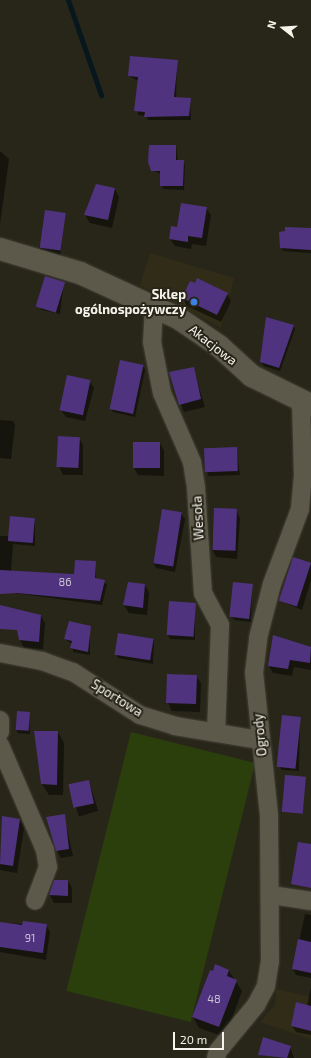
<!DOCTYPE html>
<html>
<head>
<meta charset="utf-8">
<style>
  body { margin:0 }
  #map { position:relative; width:311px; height:1058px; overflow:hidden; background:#282619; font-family:"Exo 2",sans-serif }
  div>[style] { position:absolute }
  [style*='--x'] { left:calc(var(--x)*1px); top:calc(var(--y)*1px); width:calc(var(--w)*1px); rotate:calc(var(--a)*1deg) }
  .built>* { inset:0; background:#302c18 }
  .green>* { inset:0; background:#2b3f0d; transform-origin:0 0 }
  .shadow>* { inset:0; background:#0007; transform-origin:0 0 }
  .stream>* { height:5px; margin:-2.5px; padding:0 2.5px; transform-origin:2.5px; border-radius:2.5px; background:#07171d }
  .building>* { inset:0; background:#4f337f; transform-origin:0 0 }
  .roads { filter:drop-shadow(0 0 1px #434137) drop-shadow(0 0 1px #434137) }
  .minor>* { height:18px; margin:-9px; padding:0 9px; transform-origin:9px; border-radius:9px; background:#5c594b }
  .tertiary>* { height:22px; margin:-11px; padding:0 11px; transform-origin:11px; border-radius:11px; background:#5c594b }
  .dots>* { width:11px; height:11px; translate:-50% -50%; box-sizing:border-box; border:2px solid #282619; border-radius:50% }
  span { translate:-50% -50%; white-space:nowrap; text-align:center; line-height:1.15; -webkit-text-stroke:4px #282619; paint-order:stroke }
  .number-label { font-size:11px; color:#ccc4d1 }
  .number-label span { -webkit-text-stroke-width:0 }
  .poi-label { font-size:13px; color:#f6f4ec; font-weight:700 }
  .right { translate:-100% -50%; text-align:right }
  .street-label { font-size:13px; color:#f6f4ec }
  .north { position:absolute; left:263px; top:8px; width:40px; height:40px; -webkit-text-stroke:3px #282619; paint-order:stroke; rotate:287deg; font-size:11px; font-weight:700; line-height:16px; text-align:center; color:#f6f4ec }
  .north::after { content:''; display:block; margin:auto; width:14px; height:18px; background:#f6f4ec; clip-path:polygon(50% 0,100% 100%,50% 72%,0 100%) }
  .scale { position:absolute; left:173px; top:1032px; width:51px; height:18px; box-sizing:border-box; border:2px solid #f6f4ec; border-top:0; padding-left:5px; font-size:12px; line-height:14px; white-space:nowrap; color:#f6f4ec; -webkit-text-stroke:3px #282619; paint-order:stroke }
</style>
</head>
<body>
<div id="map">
  <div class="built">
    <i style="clip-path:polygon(150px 253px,234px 278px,221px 328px,140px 285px)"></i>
    <i style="clip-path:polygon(276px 989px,311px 997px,311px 1039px,260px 1022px,275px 1005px)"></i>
  </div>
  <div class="green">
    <i style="left:131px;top:732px;width:128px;height:267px;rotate:14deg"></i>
  </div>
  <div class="shadow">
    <i style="clip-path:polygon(130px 57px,177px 61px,176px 98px,190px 99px,191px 120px,148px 120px,146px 116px,138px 115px,138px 81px,129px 76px)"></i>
    <i style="clip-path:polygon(176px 146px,178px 161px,185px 164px,184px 190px,163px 189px,161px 174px,152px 170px)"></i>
    <i style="clip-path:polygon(0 151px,9px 159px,0 224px)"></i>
    <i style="clip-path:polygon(115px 189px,119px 197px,112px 228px,90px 223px,85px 215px)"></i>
    <i style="clip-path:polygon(206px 208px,211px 215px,206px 246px,192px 244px,191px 249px,175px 246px,170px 239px,178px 228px)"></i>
    <i style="clip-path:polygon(65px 214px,60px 257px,41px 251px,39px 247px)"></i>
    <i style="clip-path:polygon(311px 229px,311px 253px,283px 251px,281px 247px)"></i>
    <i style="clip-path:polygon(64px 282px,60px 314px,42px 310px,40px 307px)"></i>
    <i style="clip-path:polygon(195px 285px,227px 294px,231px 301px,221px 322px,187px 306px,183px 298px)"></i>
    <i style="clip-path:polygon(293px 325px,295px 329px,280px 371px,264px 366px,261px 362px)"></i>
    <i style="clip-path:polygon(121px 362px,143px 366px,145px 370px,135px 417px,113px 412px,111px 408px)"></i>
    <i style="clip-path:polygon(193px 368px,205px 407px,184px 412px,170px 373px)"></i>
    <i style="clip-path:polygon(89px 381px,94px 388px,85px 421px,66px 417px,61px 410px)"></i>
    <i style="clip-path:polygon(0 420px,13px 421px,15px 425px,11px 459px,0 458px)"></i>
    <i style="clip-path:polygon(79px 438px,83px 445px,83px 475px,63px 475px,59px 467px)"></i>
    <i style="clip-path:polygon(160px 443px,164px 451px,164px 476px,138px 475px,134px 468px)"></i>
    <i style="clip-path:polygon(236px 448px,240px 475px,209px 476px,207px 473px)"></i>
    <i style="clip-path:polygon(236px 510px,240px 518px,237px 559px,216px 557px,212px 549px)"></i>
    <i style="clip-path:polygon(181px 513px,185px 519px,175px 572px,156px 568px,153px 563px)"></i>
    <i style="clip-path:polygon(35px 519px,35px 546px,13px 544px,11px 571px,75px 575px,95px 562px,96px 580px,107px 584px,102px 605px,0 591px,0 536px,10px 536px)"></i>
    <i style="clip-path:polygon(294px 559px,311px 564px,311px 580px,302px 610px,281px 601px)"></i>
    <i style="clip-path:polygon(145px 585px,149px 593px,147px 615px,129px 613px,124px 605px)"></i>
    <i style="clip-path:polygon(252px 585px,251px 622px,234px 620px,232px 617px)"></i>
    <i style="clip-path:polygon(195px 604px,195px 640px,170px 639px,168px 635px)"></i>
    <i style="clip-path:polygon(41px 616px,45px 623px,43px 649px,24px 648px,20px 640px)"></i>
    <i style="clip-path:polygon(90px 627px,90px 655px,73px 652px,72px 644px,65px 639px)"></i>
    <i style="clip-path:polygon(274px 637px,311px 648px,311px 670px,294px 667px,292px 676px,273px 673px,269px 666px)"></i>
    <i style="clip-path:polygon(154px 640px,153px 664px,118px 658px,116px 654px)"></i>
    <i style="clip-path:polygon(168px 675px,196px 676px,201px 683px,200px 712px,172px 711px,168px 703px)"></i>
    <i style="clip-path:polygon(29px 713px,30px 734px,18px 733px,16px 730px)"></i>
    <i style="clip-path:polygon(300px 717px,299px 771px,282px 770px,279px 766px)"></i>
    <i style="clip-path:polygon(35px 732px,58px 732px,64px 743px,63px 795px,49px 795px,42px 784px)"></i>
    <i style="left:89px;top:781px;width:31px;height:20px;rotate:73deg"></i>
    <i style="clip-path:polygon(64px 816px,73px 856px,61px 858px,57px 850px)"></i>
    <i style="clip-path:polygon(3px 817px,20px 820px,24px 828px,17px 873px,0 870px)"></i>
    <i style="clip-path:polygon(55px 881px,68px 881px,72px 888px,72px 903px,54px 903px,50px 895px)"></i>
    <i style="clip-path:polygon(305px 914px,311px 915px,311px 978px,296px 975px,293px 969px)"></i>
    <i style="clip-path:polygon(0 923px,46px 925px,50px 932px,46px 960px,0 952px)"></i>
    <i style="clip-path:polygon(229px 971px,242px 991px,225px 1037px,199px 1028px,193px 1017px,213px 972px)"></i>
    <i style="clip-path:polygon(311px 987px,311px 1035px,296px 1032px,292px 1026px,307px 1006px)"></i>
    <i style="clip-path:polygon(290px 1047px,294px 1058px,259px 1055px)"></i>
  </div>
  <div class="stream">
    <i style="--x:68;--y:0;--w:101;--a:70.8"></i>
  </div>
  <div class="building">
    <i style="clip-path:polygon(130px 56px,178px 60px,174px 97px,191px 98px,189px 116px,144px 117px,145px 112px,134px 111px,138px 77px,128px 76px)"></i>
    <i style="clip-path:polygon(149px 145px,176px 145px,176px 160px,184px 160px,183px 186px,160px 186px,160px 171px,151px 171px,148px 162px)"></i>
    <i style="clip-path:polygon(96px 184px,115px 188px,108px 220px,84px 215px)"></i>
    <i style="clip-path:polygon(181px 203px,207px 207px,202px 238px,188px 236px,188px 242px,169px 239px,171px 226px,177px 227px)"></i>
    <i style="left:45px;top:210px;width:21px;height:38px;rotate:8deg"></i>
    <i style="clip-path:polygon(285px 227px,311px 228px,311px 250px,280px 248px,279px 232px,285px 231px)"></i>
    <i style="left:45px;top:276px;width:21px;height:32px;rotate:17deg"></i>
    <i style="clip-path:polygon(197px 278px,228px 293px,217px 315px,182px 298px,190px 281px,195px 283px)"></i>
    <i style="clip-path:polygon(266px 317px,294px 325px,279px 368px,260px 362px)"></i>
    <i style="left:120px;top:360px;width:24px;height:50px;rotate:12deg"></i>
    <i style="clip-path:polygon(194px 367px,201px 399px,179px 405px,169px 372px)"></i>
    <i style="left:67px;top:375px;width:24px;height:36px;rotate:12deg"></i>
    <i style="left:58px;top:436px;width:22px;height:31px;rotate:3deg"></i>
    <i style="left:133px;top:442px;width:27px;height:26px"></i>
    <i style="left:237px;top:447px;width:24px;height:33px;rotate:88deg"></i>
    <i style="left:214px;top:508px;width:23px;height:42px;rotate:2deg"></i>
    <i style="left:162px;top:509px;width:20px;height:55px;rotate:9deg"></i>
    <i style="left:10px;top:516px;width:25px;height:25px;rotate:5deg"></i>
    <i style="left:293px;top:557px;width:19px;height:46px;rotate:18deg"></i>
    <i style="clip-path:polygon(75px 560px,96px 561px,95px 578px,105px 580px,100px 601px,17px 593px,0 594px,0 570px,74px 574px)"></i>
    <i style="clip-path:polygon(128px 582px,145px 584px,143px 608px,123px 605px)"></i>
    <i style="left:233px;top:582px;width:20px;height:35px;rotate:6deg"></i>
    <i style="left:169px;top:601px;width:27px;height:34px;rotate:4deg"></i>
    <i style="clip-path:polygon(0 605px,41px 615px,39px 642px,19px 640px,17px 630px,0 629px)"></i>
    <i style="clip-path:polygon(69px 621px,91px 626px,88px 652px,70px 648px,72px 641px,64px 639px)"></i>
    <i style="left:118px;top:633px;width:36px;height:22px;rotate:9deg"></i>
    <i style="clip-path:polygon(273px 635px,311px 647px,310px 663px,290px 660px,288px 669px,268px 666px)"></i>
    <i style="left:167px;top:674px;width:30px;height:29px;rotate:2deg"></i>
    <i style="left:17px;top:711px;width:13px;height:19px;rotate:4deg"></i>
    <i style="left:282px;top:715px;width:19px;height:52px;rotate:6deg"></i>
    <i style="clip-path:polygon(34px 731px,58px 731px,57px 785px,41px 784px)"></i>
    <i style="left:285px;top:775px;width:21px;height:37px;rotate:5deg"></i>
    <i style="left:89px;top:780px;width:24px;height:21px;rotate:78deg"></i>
    <i style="clip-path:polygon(65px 814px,69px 849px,56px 851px,46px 817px)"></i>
    <i style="clip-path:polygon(2px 816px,20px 819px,13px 866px,0 864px)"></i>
    <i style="clip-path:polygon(298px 842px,311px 844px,311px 888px,291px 884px)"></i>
    <i style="clip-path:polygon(54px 880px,68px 880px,68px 896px,49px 895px)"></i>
    <i style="clip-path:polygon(23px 921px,47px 924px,43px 953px,0 947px,0 922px,22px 925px)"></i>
    <i style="clip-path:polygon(298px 939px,311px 942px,311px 973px,292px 969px)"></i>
    <i style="clip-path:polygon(215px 964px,229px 970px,227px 976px,237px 980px,219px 1027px,192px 1017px,210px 970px,213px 971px)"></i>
    <i style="clip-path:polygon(296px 1002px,311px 1006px,311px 1031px,291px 1026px)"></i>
    <i style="clip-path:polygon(263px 1037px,291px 1046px,287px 1058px,258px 1055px)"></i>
  </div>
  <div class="roads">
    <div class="minor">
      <i style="--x:154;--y:306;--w:36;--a:93"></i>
      <i style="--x:152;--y:342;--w:52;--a:78.9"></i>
      <i style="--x:162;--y:393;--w:75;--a:66.5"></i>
      <i style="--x:192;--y:462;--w:26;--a:81"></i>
      <i style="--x:196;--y:488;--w:105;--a:86.2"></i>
      <i style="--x:203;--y:593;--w:36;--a:62"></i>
      <i style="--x:220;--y:625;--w:107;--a:92.1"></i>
      <i style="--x:0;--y:653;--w:43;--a:10.8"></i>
      <i style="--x:42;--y:661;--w:33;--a:20"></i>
      <i style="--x:73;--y:672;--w:80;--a:32.7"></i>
      <i style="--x:140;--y:715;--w:37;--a:17"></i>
      <i style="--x:175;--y:726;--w:86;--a:9.4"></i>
      <i style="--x:0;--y:720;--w:12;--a:90"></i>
      <i style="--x:0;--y:745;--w:114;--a:66.8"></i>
      <i style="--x:45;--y:850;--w:17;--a:80"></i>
      <i style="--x:48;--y:867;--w:36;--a:111"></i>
      <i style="--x:271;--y:895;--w:40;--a:8.5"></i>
      <i style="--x:216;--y:1058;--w:7;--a:-74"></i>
      <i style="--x:218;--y:1051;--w:60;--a:-50.4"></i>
      <i style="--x:256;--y:1005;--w:21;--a:-62"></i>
      <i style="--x:266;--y:986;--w:25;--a:-81"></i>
      <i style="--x:270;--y:961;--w:146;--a:-90.4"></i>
      <i style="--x:269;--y:815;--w:143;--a:-96"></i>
      <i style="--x:254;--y:673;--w:35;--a:-83"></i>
      <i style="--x:258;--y:638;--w:56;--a:-75.5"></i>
      <i style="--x:272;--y:584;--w:80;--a:-69.5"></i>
      <i style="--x:300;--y:509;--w:32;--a:-85"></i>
      <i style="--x:303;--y:477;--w:76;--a:-91.5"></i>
    </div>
    <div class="tertiary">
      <i style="--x:0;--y:249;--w:84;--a:16.7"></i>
      <i style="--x:80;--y:273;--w:108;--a:24.7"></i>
      <i style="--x:178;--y:318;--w:50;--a:34.3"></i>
      <i style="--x:219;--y:346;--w:45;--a:42.3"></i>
      <i style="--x:252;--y:376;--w:66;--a:26.2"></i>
    </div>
  </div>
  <div class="dots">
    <i style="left:194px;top:302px;background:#3f7fe0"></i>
  </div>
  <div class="number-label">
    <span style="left:65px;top:582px">86</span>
    <span style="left:30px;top:938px">91</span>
    <span style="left:214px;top:999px">48</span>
  </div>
  <div class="poi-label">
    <span class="right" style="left:186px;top:302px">Sklep<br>ogólnospożywczy</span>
  </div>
  <div class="street-label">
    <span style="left:213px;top:345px;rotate:38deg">Akacjowa</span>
    <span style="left:198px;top:518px;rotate:-93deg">Wesoła</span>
    <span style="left:117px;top:698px;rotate:32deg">Sportowa</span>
    <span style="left:260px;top:735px;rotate:-96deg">Ogrody</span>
  </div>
  <div class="north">N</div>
  <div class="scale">20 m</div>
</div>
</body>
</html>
